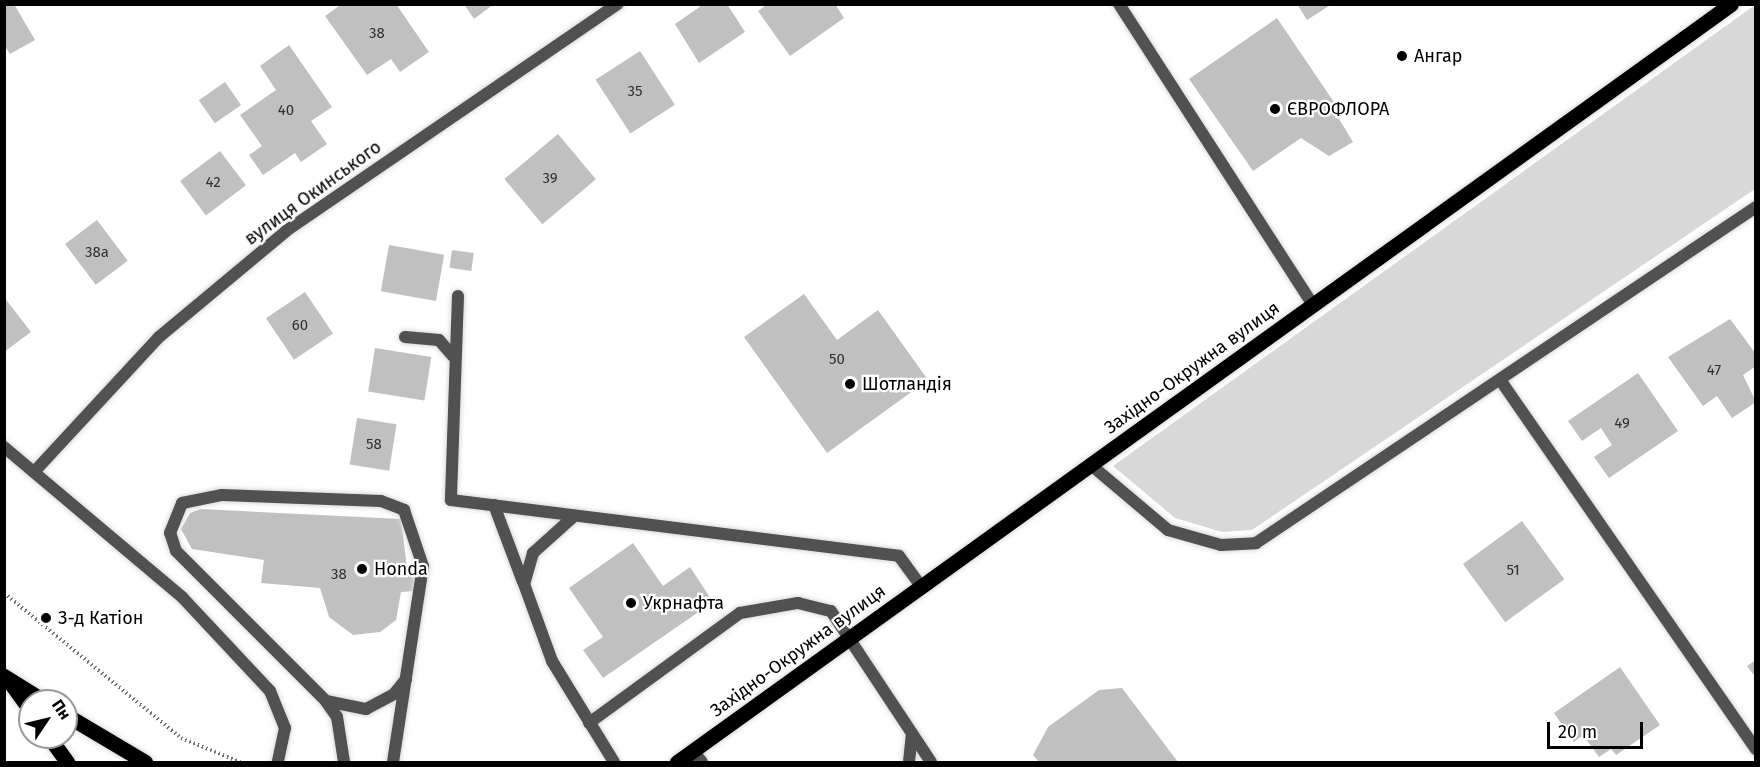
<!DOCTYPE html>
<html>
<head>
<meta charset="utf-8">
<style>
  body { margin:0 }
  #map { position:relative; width:1760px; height:767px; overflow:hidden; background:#fff; font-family:"Fira Sans",sans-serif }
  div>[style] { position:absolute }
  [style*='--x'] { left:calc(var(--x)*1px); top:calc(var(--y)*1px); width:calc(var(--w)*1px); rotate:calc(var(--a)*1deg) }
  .green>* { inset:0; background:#d8d8d8 }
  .building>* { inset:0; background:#c0c0c0; transform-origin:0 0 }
  .path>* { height:4px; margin-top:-2px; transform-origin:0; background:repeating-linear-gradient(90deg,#737373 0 1.5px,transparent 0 4.5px) }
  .roads { filter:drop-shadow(0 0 2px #dbdbdb) drop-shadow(0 0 2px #dbdbdb) }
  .lane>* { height:12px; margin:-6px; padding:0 6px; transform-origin:6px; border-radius:6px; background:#515151 }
  .street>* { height:12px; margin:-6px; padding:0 6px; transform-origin:6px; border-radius:6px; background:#515151 }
  .primary>* { height:15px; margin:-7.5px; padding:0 7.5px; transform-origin:7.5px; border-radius:7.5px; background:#000 }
  .dots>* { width:16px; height:16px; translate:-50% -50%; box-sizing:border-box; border:3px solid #fff; border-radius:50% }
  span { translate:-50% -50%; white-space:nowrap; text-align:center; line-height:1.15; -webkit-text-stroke:4.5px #fff; paint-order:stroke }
  .number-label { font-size:15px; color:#303030 }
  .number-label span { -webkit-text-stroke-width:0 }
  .poi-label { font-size:18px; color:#000 }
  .left { translate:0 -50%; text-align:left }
  .street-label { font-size:18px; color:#000 }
  .frame { position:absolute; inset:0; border:6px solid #000; pointer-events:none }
  .north { position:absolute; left:18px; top:689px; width:60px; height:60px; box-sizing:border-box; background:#fff; border:2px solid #999; border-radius:50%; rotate:55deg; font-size:16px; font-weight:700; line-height:24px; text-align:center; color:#000 }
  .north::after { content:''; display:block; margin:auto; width:21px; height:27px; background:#000; clip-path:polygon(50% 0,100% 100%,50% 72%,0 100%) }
  .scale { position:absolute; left:1547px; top:722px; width:96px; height:27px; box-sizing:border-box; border:3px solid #000; border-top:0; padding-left:8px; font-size:18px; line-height:21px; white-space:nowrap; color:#000; -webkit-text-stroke:4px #fff; paint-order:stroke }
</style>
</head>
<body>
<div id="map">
  <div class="green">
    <i style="clip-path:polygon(1755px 5px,1755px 189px,1252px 530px,1222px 532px,1175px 518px,1113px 466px)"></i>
  </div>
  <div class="building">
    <i style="clip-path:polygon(4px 4px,14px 4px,35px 40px,10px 54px,4px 45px)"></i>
    <i style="clip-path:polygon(342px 4px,396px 4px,429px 52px,400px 72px,391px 59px,367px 75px,325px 16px)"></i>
    <i style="clip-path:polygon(464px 4px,494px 4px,474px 19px)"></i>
    <i style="clip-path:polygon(704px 4px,727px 4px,745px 32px,699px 63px,675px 24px)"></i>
    <i style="clip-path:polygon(768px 4px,835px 4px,844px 18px,790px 56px,758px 11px)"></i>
    <i style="clip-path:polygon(1297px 4px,1332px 4px,1307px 20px)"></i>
    <i style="clip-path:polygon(1277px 18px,1340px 111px,1336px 114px,1353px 142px,1329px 156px,1301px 138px,1253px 171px,1189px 79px)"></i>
    <i style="clip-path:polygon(289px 45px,332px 107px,311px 121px,327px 144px,301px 162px,295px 153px,263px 175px,249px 155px,262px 146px,240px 115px,276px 90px,260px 66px)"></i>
    <i style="left:640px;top:51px;width:64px;height:53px;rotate:57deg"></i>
    <i style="left:225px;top:82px;width:28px;height:32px;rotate:55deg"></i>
    <i style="left:558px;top:134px;width:59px;height:70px;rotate:50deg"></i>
    <i style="left:220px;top:151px;width:43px;height:50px;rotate:53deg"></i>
    <i style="left:97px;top:220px;width:51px;height:40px;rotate:53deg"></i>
    <i style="left:389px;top:245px;width:56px;height:47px;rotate:10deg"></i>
    <i style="left:452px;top:250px;width:22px;height:18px;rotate:8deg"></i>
    <i style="left:305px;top:292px;width:50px;height:47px;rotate:56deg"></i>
    <i style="clip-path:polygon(804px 294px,837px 340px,878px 310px,928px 380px,827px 453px,744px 337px)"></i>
    <i style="clip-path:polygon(4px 297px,31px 332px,4px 352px)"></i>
    <i style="clip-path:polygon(1730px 319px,1756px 354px,1756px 366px,1743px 375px,1756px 402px,1732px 418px,1717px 396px,1703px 406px,1668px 357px)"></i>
    <i style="left:375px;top:348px;width:57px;height:44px;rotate:9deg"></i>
    <i style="clip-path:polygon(1638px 373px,1678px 431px,1609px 478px,1594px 457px,1612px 445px,1601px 428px,1582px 441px,1568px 421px)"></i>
    <i style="left:357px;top:418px;width:40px;height:47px;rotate:9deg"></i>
    <i style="clip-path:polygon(201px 509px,401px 519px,407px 568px,416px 568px,415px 591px,401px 592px,396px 620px,380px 632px,353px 635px,329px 617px,320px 588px,261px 583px,264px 560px,192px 549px,181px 529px,190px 513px)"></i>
    <i style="left:1522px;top:521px;width:72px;height:73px;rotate:54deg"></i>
    <i style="clip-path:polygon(633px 543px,663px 586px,690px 567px,713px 602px,603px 678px,583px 650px,603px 637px,569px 588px)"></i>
    <i style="clip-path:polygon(1756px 660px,1756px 678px,1747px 666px)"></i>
    <i style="clip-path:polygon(1620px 667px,1660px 725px,1616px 755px,1611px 749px,1599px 757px,1583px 735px,1574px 742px,1554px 713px)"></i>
    <i style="clip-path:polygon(1122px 688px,1178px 762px,1039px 762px,1033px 755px,1048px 727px,1099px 690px)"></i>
  </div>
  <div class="path">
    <i style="--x:4;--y:593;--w:229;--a:39.3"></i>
    <i style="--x:181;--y:738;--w:64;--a:22.1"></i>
  </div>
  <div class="roads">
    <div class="lane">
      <i style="--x:405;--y:337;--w:34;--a:5"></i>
      <i style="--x:439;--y:340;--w:21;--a:49"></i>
      <i style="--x:494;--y:505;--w:82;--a:69.4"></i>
      <i style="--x:573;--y:517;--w:54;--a:138"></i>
      <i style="--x:533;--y:553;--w:32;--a:106"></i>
      <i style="--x:524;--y:584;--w:82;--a:70"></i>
      <i style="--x:552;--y:661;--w:119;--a:58.5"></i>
      <i style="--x:326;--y:701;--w:41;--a:11.3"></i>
      <i style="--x:366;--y:709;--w:32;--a:-28"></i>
      <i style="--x:394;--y:694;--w:19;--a:-51"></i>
      <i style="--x:589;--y:723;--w:187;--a:-36.1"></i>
      <i style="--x:740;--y:613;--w:59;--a:-9.8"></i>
      <i style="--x:798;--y:603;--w:34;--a:14"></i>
      <i style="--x:831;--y:611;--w:181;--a:56.5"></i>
      <i style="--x:693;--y:751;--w:14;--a:51"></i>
      <i style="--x:344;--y:762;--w:46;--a:-98.8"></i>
      <i style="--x:337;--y:717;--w:19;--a:-125"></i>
      <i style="--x:326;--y:701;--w:212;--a:-135"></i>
      <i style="--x:176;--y:551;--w:19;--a:-108"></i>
      <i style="--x:170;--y:533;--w:32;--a:-68"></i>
      <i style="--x:182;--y:503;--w:41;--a:-11.3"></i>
      <i style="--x:222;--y:495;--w:159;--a:2.2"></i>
      <i style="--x:381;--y:501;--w:25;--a:21"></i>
      <i style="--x:404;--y:510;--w:59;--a:71.3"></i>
      <i style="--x:423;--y:566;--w:198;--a:98.7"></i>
      <i style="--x:909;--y:762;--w:28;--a:-84"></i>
    </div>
    <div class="street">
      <i style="--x:1119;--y:4;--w:358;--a:57.2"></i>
      <i style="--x:458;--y:296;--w:204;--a:92"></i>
      <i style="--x:451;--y:500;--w:451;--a:7.1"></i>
      <i style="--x:899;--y:556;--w:37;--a:54"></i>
      <i style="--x:1501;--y:381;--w:448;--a:55.3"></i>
      <i style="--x:4;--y:447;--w:233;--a:40.1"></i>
      <i style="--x:182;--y:597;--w:129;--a:46.9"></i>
      <i style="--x:270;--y:691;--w:40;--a:68"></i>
      <i style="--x:285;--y:728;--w:35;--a:102"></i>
      <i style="--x:1091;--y:465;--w:101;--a:40.2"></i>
      <i style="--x:1168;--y:530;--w:55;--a:15.8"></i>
      <i style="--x:1221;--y:545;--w:35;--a:-3"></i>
      <i style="--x:1256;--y:543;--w:602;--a:-33.9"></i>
      <i style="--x:34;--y:472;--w:184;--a:-47.2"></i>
      <i style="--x:159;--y:337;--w:165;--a:-39.8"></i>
      <i style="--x:286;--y:231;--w:402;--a:-34.4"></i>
    </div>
    <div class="primary">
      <i style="--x:4;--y:676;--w:47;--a:32"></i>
      <i style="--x:12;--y:685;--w:31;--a:54"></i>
      <i style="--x:66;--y:715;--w:92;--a:30.7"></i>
      <i style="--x:49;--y:737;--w:31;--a:54"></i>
      <i style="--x:677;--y:762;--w:1298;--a:-35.72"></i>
    </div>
  </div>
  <div class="dots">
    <i style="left:1402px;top:56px;background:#000"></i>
    <i style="left:1275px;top:109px;background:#000"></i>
    <i style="left:850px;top:384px;background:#000"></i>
    <i style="left:362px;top:569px;background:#000"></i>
    <i style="left:631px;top:603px;background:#000"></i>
    <i style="left:46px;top:618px;background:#000"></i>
  </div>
  <div class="number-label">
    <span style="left:377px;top:34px">38</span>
    <span style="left:635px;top:92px">35</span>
    <span style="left:286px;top:111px">40</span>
    <span style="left:550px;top:179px">39</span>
    <span style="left:213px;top:183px">42</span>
    <span style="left:97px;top:253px">38а</span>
    <span style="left:300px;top:326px">60</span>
    <span style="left:837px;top:360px">50</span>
    <span style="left:1714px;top:371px">47</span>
    <span style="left:1622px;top:424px">49</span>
    <span style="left:374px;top:445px">58</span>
    <span style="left:1513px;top:571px">51</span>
    <span style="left:339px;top:575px">38</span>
  </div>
  <div class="poi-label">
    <span class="left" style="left:1414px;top:56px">Ангар</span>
    <span class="left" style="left:1287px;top:109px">ЄВРОФЛОРА</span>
    <span class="left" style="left:862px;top:384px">Шотландія</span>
    <span class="left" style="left:374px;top:569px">Honda</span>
    <span class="left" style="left:643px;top:603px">Укрнафта</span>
    <span class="left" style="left:58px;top:618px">З-д Катіон</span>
  </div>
  <div class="street-label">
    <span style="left:313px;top:193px;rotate:-36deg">вулиця Окинського</span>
    <span style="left:1192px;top:368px;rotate:-36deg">Західно-Окружна вулиця</span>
    <span style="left:798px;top:651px;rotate:-36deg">Західно-Окружна вулиця</span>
  </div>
  <div class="frame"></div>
  <div class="north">Пн</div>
  <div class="scale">20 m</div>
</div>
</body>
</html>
